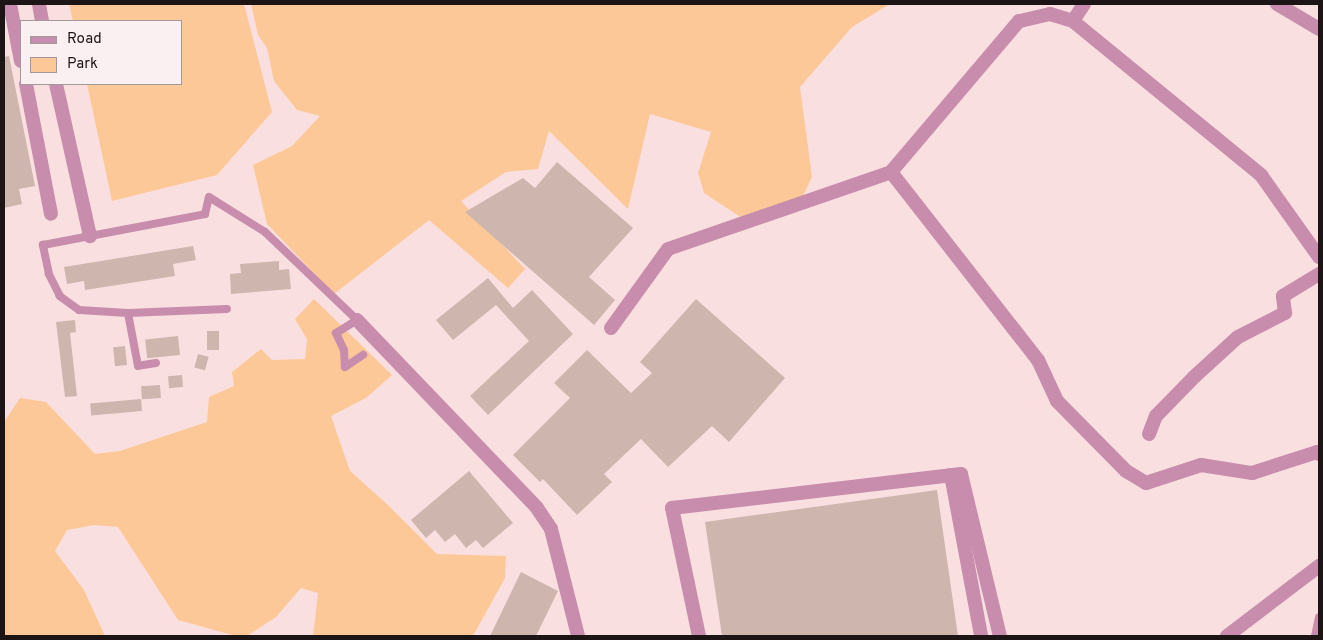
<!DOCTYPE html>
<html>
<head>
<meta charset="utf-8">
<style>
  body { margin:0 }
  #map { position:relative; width:1323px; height:640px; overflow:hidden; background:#fadfe1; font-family:Overpass,sans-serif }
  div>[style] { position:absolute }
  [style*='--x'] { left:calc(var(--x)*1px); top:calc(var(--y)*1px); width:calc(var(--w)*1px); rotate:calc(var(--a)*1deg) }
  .green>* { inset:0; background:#fdc897 }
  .building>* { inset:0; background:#ceb6ae; transform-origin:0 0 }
  .service>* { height:8px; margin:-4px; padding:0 4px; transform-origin:4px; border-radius:4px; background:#c88dad }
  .minor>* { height:14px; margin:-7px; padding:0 7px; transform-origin:7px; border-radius:7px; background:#c88dad }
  span { translate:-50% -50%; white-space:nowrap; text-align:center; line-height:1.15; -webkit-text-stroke:4px #fbf0f1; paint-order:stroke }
  .frame { position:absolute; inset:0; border:5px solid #1d1415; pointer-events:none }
  .legend { position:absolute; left:20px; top:20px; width:162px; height:65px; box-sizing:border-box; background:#fbf0f1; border:1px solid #a29899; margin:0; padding:6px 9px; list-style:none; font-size:15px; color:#1d1415 }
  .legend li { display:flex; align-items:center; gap:10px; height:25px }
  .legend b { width:25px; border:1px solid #a29899 }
</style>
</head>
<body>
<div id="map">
  <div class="green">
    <i style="clip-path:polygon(69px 4px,244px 4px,272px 112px,217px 175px,112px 201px,87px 84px,181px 84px,181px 21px,73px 21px)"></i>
    <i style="clip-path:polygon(251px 4px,890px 4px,852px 27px,800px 87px,812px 177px,802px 198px,742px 218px,704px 193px,698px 173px,711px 132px,650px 114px,628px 209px,549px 131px,538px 169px,506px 172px,461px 201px,525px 269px,508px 288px,429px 220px,334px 294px,267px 224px,253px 165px,292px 146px,320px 116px,297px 110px,274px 81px,267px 48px,258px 35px)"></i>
    <i style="clip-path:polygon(314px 299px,392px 375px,366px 398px,331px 416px,350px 471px,388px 505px,437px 554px,506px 556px,505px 578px,473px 636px,313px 636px,318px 593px,301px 588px,276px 617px,247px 636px,236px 636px,178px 620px,118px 527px,94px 525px,67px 530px,55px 551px,84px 590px,105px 636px,4px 636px,4px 422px,20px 398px,46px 402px,95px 454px,120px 451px,207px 422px,209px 397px,234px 386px,232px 372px,261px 349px,272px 360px,305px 359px,307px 339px,295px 319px)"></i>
  </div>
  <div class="building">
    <i style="clip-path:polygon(9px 56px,35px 186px,19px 189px,22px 204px,4px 208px,4px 57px)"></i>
    <i style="clip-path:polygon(557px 162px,633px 228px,589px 277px,615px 300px,594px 325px,465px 212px,523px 178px,535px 188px)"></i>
    <i style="clip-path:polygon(193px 246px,196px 260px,173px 264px,175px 276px,85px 290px,84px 281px,67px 284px,64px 267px)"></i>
    <i style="clip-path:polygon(279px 261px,279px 270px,289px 269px,291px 289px,231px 294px,230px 274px,241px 273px,240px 264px)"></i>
    <i style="clip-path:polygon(488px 278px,513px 308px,532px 290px,573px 334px,488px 415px,470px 396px,529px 341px,496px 305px,453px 340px,436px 320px)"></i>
    <i style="clip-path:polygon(696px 299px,785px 378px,729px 442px,712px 426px,668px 467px,641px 439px,604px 474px,612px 482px,577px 515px,543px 479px,540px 482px,513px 455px,570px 398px,554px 383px,587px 350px,631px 393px,652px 373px,640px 362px)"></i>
    <i style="clip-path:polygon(75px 320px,76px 332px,70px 333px,77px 396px,65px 397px,56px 322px)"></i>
    <i style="left:207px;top:331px;width:12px;height:19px"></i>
    <i style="left:178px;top:336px;width:19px;height:33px;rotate:84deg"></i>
    <i style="left:125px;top:346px;width:19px;height:12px;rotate:84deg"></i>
    <i style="left:198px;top:354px;width:11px;height:14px;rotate:15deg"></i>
    <i style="left:182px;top:375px;width:12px;height:14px;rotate:85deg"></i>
    <i style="left:160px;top:385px;width:13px;height:19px;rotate:86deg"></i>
    <i style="left:141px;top:399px;width:12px;height:51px;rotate:85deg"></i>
    <i style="clip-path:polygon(469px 471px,513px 523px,483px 548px,476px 540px,466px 548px,455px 534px,445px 542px,435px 530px,426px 538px,411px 520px)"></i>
    <i style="clip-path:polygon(937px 490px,958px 636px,722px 636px,705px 522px)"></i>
    <i style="clip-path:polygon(521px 572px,558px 591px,536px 636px,490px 636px)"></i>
  </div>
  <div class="service">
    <i style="--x:128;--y:313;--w:49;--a:-176.5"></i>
    <i style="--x:79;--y:310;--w:24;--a:-144"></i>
    <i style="--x:60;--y:296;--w:25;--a:-117"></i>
    <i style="--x:49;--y:274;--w:30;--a:-102"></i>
    <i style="--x:43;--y:245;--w:165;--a:-10.8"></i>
    <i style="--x:205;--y:214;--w:17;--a:-77"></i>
    <i style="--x:209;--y:197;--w:66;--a:32"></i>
    <i style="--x:265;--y:232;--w:127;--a:43.7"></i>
    <i style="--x:357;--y:320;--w:25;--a:148"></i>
    <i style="--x:336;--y:333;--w:19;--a:65"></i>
    <i style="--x:344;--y:350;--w:17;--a:87"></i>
    <i style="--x:345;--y:367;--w:22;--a:-34"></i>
    <i style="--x:156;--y:363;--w:18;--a:171"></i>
    <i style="--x:138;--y:366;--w:54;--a:-100.7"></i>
    <i style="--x:128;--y:313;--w:99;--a:-2.3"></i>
    <i style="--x:1315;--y:636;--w:19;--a:-78"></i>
  </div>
  <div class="minor">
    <i style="--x:10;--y:4;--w:58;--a:79.1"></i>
    <i style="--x:39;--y:4;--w:17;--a:80"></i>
    <i style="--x:1277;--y:4;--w:49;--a:30.8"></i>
    <i style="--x:1073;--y:21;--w:20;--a:-57"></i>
    <i style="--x:26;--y:84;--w:132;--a:79.1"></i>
    <i style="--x:56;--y:84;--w:156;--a:77.4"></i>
    <i style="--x:1319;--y:257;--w:100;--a:-125.3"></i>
    <i style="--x:1261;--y:175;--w:243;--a:-140.7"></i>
    <i style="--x:1073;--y:21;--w:24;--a:-163"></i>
    <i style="--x:1050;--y:14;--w:32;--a:167"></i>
    <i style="--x:1019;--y:21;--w:198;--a:130.3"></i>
    <i style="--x:891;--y:172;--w:239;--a:52"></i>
    <i style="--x:1038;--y:360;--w:45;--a:65.1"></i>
    <i style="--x:1057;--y:401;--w:98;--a:45.4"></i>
    <i style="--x:1126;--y:471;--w:23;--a:31"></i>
    <i style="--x:1146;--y:483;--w:58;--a:-18.1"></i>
    <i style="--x:1201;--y:465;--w:52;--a:8.9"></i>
    <i style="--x:1252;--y:473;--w:68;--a:-17.9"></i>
    <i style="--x:1317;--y:452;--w:3;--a:45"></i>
    <i style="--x:357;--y:320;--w:260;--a:46.2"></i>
    <i style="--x:537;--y:508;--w:25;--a:56"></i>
    <i style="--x:551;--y:529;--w:110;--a:75.8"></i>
    <i style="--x:611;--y:328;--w:97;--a:-54.2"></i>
    <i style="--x:668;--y:249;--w:236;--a:-19"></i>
    <i style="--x:1149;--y:434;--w:19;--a:-69"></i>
    <i style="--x:1156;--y:416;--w:54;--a:-45.7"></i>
    <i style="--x:1194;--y:377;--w:59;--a:-42.3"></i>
    <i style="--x:1238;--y:337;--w:53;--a:-27.1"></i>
    <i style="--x:1285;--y:313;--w:17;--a:-97"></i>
    <i style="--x:1283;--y:296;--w:42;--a:-31.4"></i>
    <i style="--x:951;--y:475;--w:164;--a:79.4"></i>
    <i style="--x:699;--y:636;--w:131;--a:-101.9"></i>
    <i style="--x:672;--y:508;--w:291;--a:-6.7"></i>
    <i style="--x:961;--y:474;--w:167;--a:76.5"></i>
    <i style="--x:1227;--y:636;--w:116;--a:-37.3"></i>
  </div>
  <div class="frame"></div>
  <ul class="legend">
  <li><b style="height:6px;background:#c88dad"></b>Road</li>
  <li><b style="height:14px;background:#fdc897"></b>Park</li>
  </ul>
</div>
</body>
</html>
